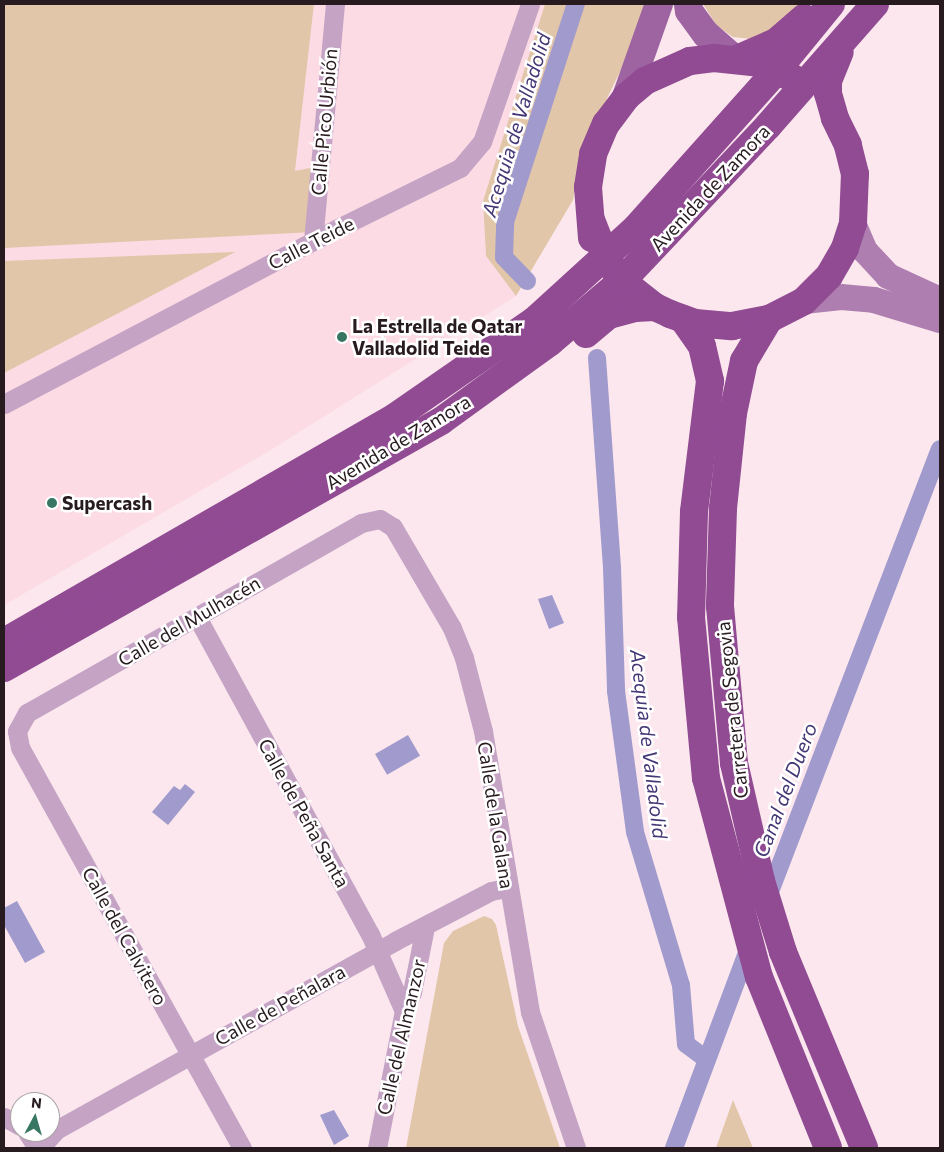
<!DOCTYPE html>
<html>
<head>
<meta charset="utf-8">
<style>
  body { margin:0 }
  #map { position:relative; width:944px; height:1152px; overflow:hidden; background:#fbe7ed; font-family:Commissioner,sans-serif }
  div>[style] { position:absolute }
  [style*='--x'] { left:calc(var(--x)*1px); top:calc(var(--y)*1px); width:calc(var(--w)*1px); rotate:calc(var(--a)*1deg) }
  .built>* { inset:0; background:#fcdbe4 }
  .green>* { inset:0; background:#e2c6a9 }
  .water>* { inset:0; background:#a19acd; transform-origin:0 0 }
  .canal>* { height:18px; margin:-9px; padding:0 9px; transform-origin:9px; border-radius:9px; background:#a19acd }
  .street>* { height:19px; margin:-9.5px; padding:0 9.5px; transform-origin:9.5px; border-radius:9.5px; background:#c4a3c5 }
  .secondary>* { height:26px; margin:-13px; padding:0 13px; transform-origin:13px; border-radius:13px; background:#ae7eb0 }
  .primary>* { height:28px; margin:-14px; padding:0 14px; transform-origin:14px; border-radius:14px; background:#9e63a1 }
  .highway>* { height:28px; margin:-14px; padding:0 14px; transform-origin:14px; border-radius:14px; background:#904b93 }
  .dots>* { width:14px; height:14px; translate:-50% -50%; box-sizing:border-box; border:2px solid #fff; border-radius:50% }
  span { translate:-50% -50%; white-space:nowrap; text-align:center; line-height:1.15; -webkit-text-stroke:5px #fff; paint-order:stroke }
  .street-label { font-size:19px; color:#271b1f }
  .poi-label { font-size:19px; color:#271b1f; font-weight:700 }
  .left { translate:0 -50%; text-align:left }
  .water-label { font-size:20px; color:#453776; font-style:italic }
  .frame { position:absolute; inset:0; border:5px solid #271b1f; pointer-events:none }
  .north { position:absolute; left:10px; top:1092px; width:50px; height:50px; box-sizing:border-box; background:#fff; border:1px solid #a9a4a5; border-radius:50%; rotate:6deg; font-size:14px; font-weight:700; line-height:20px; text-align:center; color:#271b1f }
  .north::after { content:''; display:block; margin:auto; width:18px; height:22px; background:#377663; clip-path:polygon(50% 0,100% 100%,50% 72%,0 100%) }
</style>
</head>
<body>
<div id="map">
  <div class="built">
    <i style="clip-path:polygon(314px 4px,545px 4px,483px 201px,486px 256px,516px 296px,269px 451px,4px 605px,4px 175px,295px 171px)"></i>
  </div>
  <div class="green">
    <i style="clip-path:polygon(4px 4px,314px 4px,295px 171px,320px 166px,314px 232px,4px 248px)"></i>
    <i style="clip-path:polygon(545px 4px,648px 4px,627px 57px,584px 146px,573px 200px,516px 296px,486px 256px,483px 201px)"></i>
    <i style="clip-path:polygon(703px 4px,806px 4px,771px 32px,752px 39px,733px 37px,717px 26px)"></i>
    <i style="clip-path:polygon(235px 252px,4px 373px,4px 261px)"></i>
    <i style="clip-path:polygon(484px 916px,492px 919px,496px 925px,518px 1026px,560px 1148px,406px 1148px,444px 943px,453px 931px)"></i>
    <i style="clip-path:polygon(733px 1100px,753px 1148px,716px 1148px)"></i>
  </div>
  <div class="water">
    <i style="clip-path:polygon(552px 595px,564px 623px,549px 629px,538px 599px)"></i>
    <i style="left:408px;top:735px;width:24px;height:38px;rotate:60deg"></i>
    <i style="clip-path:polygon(185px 784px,195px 792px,168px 825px,152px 812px,174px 786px,180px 790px)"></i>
    <i style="clip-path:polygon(17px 901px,45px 952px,25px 963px,4px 925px,4px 908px)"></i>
    <i style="clip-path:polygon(334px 1110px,349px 1136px,334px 1145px,320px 1115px)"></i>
  </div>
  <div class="canal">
    <i style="--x:527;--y:281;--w:33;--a:-134"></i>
    <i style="--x:504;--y:257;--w:35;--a:-88"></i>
    <i style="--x:505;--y:222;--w:229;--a:-72"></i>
    <i style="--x:597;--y:358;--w:211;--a:85.9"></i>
    <i style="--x:612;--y:568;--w:123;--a:88.1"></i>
    <i style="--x:616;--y:691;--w:142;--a:82.3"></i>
    <i style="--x:635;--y:832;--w:160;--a:73.3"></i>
    <i style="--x:681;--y:985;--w:59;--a:85.2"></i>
    <i style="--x:686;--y:1044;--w:26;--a:37"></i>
    <i style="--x:766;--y:902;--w:485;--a:-69"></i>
    <i style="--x:674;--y:1148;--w:217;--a:-69.5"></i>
  </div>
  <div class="street">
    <i style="--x:313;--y:241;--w:238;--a:-84.7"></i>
    <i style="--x:4;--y:404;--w:375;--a:-27.8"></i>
    <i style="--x:336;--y:229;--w:138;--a:-26.2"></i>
    <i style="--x:460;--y:168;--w:34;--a:-50"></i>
    <i style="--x:482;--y:142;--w:146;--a:-70.8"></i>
    <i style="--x:197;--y:617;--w:361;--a:61.4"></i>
    <i style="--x:370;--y:934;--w:84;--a:66.2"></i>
    <i style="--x:4;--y:1117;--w:18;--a:29"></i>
    <i style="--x:27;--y:1132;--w:19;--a:58"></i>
    <i style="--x:40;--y:1148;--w:24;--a:-48"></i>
    <i style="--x:56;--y:1130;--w:388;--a:-29.1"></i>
    <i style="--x:395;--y:941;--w:108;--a:-27.5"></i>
    <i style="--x:491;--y:891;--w:16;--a:-11"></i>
    <i style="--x:242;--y:1148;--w:458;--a:-119"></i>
    <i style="--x:20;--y:747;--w:16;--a:-101"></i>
    <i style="--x:17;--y:731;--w:21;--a:-61"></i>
    <i style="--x:27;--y:713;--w:384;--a:-29.6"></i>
    <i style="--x:361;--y:523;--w:19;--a:-12"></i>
    <i style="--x:380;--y:519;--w:15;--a:32"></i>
    <i style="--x:393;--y:527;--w:117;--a:59.7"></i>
    <i style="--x:452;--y:628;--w:32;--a:68"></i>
    <i style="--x:464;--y:658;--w:75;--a:75.4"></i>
    <i style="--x:483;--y:731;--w:285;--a:80.5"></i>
    <i style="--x:530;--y:1012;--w:144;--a:71.3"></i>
    <i style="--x:377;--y:1148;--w:140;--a:-78.9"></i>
    <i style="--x:404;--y:1011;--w:21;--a:-67"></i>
    <i style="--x:412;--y:992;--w:66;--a:-78.7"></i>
  </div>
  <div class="secondary">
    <i style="--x:853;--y:223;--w:30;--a:67"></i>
    <i style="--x:865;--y:251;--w:34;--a:47"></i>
    <i style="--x:888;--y:276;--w:57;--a:24.8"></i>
    <i style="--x:804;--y:301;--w:37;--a:-6"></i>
    <i style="--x:841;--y:297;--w:33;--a:5"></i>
    <i style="--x:874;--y:300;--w:69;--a:16.9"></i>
  </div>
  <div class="primary">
    <i style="--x:688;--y:4;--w:7;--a:82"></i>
    <i style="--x:689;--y:11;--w:29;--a:54"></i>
    <i style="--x:706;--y:34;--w:35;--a:41"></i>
    <i style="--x:626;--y:97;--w:99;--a:-70.5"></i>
  </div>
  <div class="highway">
    <i style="--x:739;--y:58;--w:40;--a:-23.4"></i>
    <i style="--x:776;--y:42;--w:37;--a:-41"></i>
    <i style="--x:591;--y:220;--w:41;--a:68.5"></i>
    <i style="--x:606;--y:258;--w:28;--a:55"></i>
    <i style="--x:622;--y:281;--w:42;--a:38.2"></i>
    <i style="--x:655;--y:307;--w:17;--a:25"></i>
    <i style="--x:670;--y:314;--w:27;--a:20"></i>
    <i style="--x:695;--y:323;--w:37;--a:5"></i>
    <i style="--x:732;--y:326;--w:38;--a:-11"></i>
    <i style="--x:769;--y:319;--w:39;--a:-27"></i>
    <i style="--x:804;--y:301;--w:35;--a:-45"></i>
    <i style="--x:829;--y:276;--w:32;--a:-60"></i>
    <i style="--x:845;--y:248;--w:26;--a:-72"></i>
    <i style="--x:853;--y:223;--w:49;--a:-87.7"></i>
    <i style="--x:855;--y:174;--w:30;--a:-104"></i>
    <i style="--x:848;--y:145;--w:30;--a:-116"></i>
    <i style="--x:835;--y:118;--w:26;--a:-106"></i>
    <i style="--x:828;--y:93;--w:12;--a:-90"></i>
    <i style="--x:828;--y:81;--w:31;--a:-68"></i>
    <i style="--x:592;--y:238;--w:51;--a:-94.5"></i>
    <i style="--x:588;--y:187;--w:33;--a:-81"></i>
    <i style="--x:593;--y:154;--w:33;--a:-67"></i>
    <i style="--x:606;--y:124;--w:34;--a:-53"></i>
    <i style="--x:626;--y:97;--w:25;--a:-40"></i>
    <i style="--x:645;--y:81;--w:49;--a:-24"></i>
    <i style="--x:690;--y:61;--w:24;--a:-7"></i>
    <i style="--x:714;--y:58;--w:45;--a:6.3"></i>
    <i style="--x:759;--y:63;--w:37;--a:24"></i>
    <i style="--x:683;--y:319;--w:33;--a:55"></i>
    <i style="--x:702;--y:346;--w:36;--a:77"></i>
    <i style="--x:710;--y:381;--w:132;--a:97"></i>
    <i style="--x:694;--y:512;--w:105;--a:91.6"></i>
    <i style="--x:691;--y:617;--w:162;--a:84.7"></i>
    <i style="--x:706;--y:778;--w:206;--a:75.1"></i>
    <i style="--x:759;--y:977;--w:184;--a:68"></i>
    <i style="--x:769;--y:319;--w:49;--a:120.8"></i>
    <i style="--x:744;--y:361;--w:53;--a:101.9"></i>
    <i style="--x:733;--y:413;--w:96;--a:96"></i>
    <i style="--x:723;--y:508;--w:98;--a:91.8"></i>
    <i style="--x:720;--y:606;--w:158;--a:84.9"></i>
    <i style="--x:734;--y:763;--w:121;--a:77.1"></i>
    <i style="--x:761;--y:881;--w:74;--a:72.8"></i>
    <i style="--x:783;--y:952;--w:212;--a:67.5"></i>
    <i style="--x:586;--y:334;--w:30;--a:-40"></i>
    <i style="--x:609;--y:315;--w:27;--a:-15"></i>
    <i style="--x:635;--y:308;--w:20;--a:-3"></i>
    <i style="--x:4;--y:642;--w:451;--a:-29.9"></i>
    <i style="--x:395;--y:417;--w:170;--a:-34.7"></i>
    <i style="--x:535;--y:320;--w:137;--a:-42.3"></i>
    <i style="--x:636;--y:228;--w:213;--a:-48.2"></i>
    <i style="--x:778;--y:69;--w:84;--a:-50.8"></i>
    <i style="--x:4;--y:668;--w:502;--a:-29.48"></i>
    <i style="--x:441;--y:421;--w:135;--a:-35.9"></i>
    <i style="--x:550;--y:342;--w:94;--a:-40.3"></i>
    <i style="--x:622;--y:281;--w:213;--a:-46.7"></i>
    <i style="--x:768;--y:126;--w:162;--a:-48.7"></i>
  </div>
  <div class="dots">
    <i style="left:342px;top:337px;background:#377663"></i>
    <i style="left:52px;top:503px;background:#377663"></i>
  </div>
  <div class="street-label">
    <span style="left:324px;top:122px;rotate:-85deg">Calle Pico Urbión</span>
    <span style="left:710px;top:188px;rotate:-47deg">Avenida de Zamora</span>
    <span style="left:311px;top:243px;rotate:-27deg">Calle Teide</span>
    <span style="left:398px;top:442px;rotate:-31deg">Avenida de Zamora</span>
    <span style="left:189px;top:621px;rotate:-30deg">Calle del Mulhacén</span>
    <span style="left:732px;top:710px;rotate:-96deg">Carretera de Segovia</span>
    <span style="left:304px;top:813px;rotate:61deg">Calle de Peña Santa</span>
    <span style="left:496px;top:815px;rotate:81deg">Calle de la Galana</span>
    <span style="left:125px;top:936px;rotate:61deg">Calle del Calvitero</span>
    <span style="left:280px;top:1005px;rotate:-29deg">Calle de Peñalara</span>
    <span style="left:401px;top:1037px;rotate:-77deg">Calle del Almanzor</span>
  </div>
  <div class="poi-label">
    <span class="left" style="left:352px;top:337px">La Estrella de Qatar<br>Valladolid Teide</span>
    <span class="left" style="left:62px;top:503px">Supercash</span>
  </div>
  <div class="water-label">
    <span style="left:516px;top:125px;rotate:-73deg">Acequia de Valladolid</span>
    <span style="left:649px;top:744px;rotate:83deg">Acequia de Valladolid</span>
    <span style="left:785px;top:790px;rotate:-69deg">Canal del Duero</span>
  </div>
  <div class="frame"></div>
  <div class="north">N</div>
</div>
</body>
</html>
